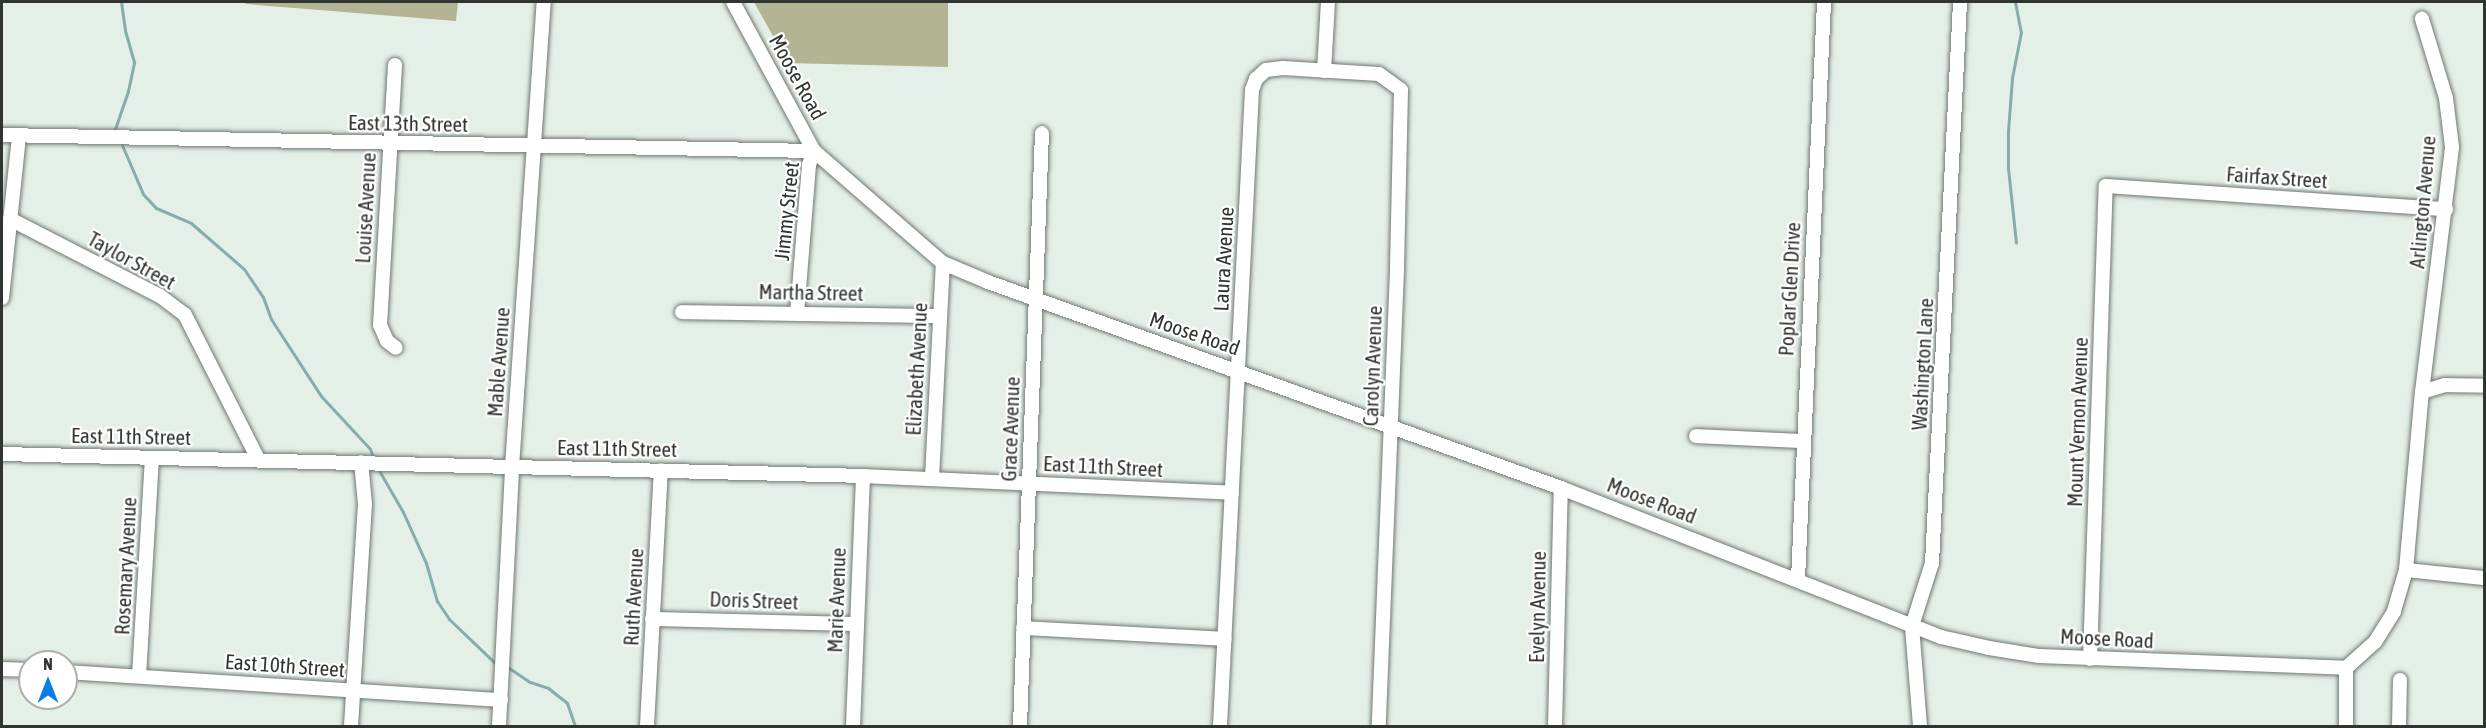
<!DOCTYPE html>
<html>
<head>
<meta charset="utf-8">
<style>
  body { margin:0 }
  #map { position:relative; width:2486px; height:728px; overflow:hidden; background:#e4efe7; font-family:"Asap Condensed",sans-serif }
  div>[style] { position:absolute }
  [style*='--x'] { left:calc(var(--x)*1px); top:calc(var(--y)*1px); width:calc(var(--w)*1px); rotate:calc(var(--a)*1deg) }
  .forest>* { inset:0; background:#b2b494 }
  .stream>* { height:3px; margin:-1.5px; padding:0 1.5px; transform-origin:1.5px; border-radius:1.5px; background:#84adab }
  .roads { filter:drop-shadow(0 0 2px #6f7871) drop-shadow(0 0 2px #6f7871) }
  .minor>* { height:14px; margin:-7px; padding:0 7px; transform-origin:7px; border-radius:7px; background:#fff }
  span { translate:-50% -50%; white-space:nowrap; text-align:center; line-height:1.15; -webkit-text-stroke:4.5px #fff; paint-order:stroke }
  .street-label { font-size:21px; color:#313532 }
  .frame { position:absolute; inset:0; border:3px solid #313532; pointer-events:none }
  .north { position:absolute; left:18px; top:650px; width:60px; height:60px; box-sizing:border-box; background:#fff; border:2px solid #adaead; border-radius:50%; rotate:0deg; font-size:16px; font-weight:700; line-height:24px; text-align:center; color:#313532 }
  .north::after { content:''; display:block; margin:auto; width:21px; height:27px; background:#0b7ee5; clip-path:polygon(50% 0,100% 100%,50% 72%,0 100%) }
</style>
</head>
<body>
<div id="map">
  <div class="forest">
    <i style="clip-path:polygon(244px 2px,458px 2px,456px 21px,246px 4px)"></i>
    <i style="clip-path:polygon(754px 2px,948px 2px,948px 67px,788px 63px)"></i>
  </div>
  <div class="stream">
    <i style="--x:2015;--y:2;--w:31;--a:79"></i>
    <i style="--x:2021;--y:32;--w:47;--a:101.1"></i>
    <i style="--x:2012;--y:78;--w:53;--a:94.3"></i>
    <i style="--x:2008;--y:131;--w:37;--a:90"></i>
    <i style="--x:2008;--y:168;--w:75;--a:83.9"></i>
    <i style="--x:115;--y:129;--w:40;--a:-71.1"></i>
    <i style="--x:128;--y:91;--w:30;--a:-78"></i>
    <i style="--x:134;--y:62;--w:33;--a:-106"></i>
    <i style="--x:125;--y:30;--w:28;--a:-98"></i>
    <i style="--x:122;--y:145;--w:53;--a:66.8"></i>
    <i style="--x:143;--y:194;--w:19;--a:47"></i>
    <i style="--x:156;--y:208;--w:38;--a:23"></i>
    <i style="--x:191;--y:223;--w:70;--a:41"></i>
    <i style="--x:244;--y:269;--w:34;--a:56"></i>
    <i style="--x:263;--y:297;--w:23;--a:70"></i>
    <i style="--x:271;--y:319;--w:92;--a:57"></i>
    <i style="--x:321;--y:396;--w:72;--a:47.2"></i>
    <i style="--x:370;--y:449;--w:13;--a:67"></i>
    <i style="--x:377;--y:467;--w:52;--a:60"></i>
    <i style="--x:403;--y:512;--w:56;--a:65.7"></i>
    <i style="--x:426;--y:563;--w:40;--a:74"></i>
    <i style="--x:437;--y:601;--w:22;--a:56"></i>
    <i style="--x:449;--y:619;--w:66;--a:43.8"></i>
    <i style="--x:509;--y:668;--w:25;--a:34"></i>
    <i style="--x:530;--y:682;--w:19;--a:18"></i>
    <i style="--x:548;--y:688;--w:24;--a:38"></i>
    <i style="--x:567;--y:703;--w:24;--a:71"></i>
  </div>
  <div class="roads">
    <div class="minor">
      <i style="--x:733;--y:2;--w:170;--a:61.5"></i>
      <i style="--x:814;--y:151;--w:171;--a:41"></i>
      <i style="--x:943;--y:263;--w:49;--a:22.9"></i>
      <i style="--x:988;--y:282;--w:609;--a:19.77"></i>
      <i style="--x:1561;--y:488;--w:408;--a:21.4"></i>
      <i style="--x:1941;--y:637;--w:49;--a:12.9"></i>
      <i style="--x:1989;--y:648;--w:51;--a:9.1"></i>
      <i style="--x:2039;--y:656;--w:307;--a:2.2"></i>
      <i style="--x:2346;--y:668;--w:39;--a:-42"></i>
      <i style="--x:2375;--y:642;--w:36;--a:-58"></i>
      <i style="--x:2394;--y:611;--w:43;--a:-73.7"></i>
      <i style="--x:2406;--y:570;--w:179;--a:-84.9"></i>
      <i style="--x:2422;--y:392;--w:247;--a:-83"></i>
      <i style="--x:2452;--y:147;--w:49;--a:-97"></i>
      <i style="--x:2446;--y:98;--w:83;--a:-106.9"></i>
      <i style="--x:395;--y:65;--w:260;--a:93.3"></i>
      <i style="--x:380;--y:325;--w:17;--a:66"></i>
      <i style="--x:387;--y:341;--w:11;--a:38"></i>
      <i style="--x:1324;--y:71;--w:69;--a:-86.7"></i>
      <i style="--x:2;--y:135;--w:812;--a:1.13"></i>
      <i style="--x:814;--y:151;--w:15;--a:110"></i>
      <i style="--x:809;--y:165;--w:148;--a:94.6"></i>
      <i style="--x:10;--y:219;--w:169;--a:27.2"></i>
      <i style="--x:160;--y:296;--w:31;--a:37"></i>
      <i style="--x:185;--y:315;--w:161;--a:63.1"></i>
      <i style="--x:2;--y:298;--w:163;--a:-84"></i>
      <i style="--x:682;--y:312;--w:257;--a:0.9"></i>
      <i style="--x:2422;--y:392;--w:24;--a:-17"></i>
      <i style="--x:2445;--y:385;--w:39;--a:1"></i>
      <i style="--x:1696;--y:436;--w:108;--a:2.7"></i>
      <i style="--x:2;--y:454;--w:861;--a:1.46"></i>
      <i style="--x:863;--y:476;--w:369;--a:2.6"></i>
      <i style="--x:932;--y:478;--w:215;--a:-87.1"></i>
      <i style="--x:2406;--y:570;--w:78;--a:5.9"></i>
      <i style="--x:1798;--y:579;--w:578;--a:-87.42"></i>
      <i style="--x:652;--y:619;--w:204;--a:1.4"></i>
      <i style="--x:1023;--y:628;--w:202;--a:3.1"></i>
      <i style="--x:2090;--y:659;--w:473;--a:-88.1"></i>
      <i style="--x:2106;--y:186;--w:341;--a:3.9"></i>
      <i style="--x:2;--y:669;--w:28;--a:2"></i>
      <i style="--x:66;--y:672;--w:436;--a:3.7"></i>
      <i style="--x:139;--y:676;--w:218;--a:-86.6"></i>
      <i style="--x:351;--y:726;--w:222;--a:-86.4"></i>
      <i style="--x:365;--y:504;--w:42;--a:-95.4"></i>
      <i style="--x:499;--y:726;--w:259;--a:-87.1"></i>
      <i style="--x:512;--y:467;--w:466;--a:-86.1"></i>
      <i style="--x:647;--y:726;--w:256;--a:-86.9"></i>
      <i style="--x:853;--y:726;--w:250;--a:-87.7"></i>
      <i style="--x:1020;--y:726;--w:593;--a:-87.88"></i>
      <i style="--x:1220;--y:726;--w:637;--a:-87.12"></i>
      <i style="--x:1252;--y:90;--w:12;--a:-70"></i>
      <i style="--x:1256;--y:79;--w:13;--a:-42"></i>
      <i style="--x:1266;--y:70;--w:17;--a:-7"></i>
      <i style="--x:1283;--y:68;--w:96;--a:3.6"></i>
      <i style="--x:1379;--y:74;--w:27;--a:36"></i>
      <i style="--x:1401;--y:90;--w:180;--a:91.3"></i>
      <i style="--x:1397;--y:270;--w:456;--a:92.3"></i>
      <i style="--x:1555;--y:726;--w:238;--a:-88.6"></i>
      <i style="--x:1920;--y:726;--w:100;--a:-94.6"></i>
      <i style="--x:1912;--y:626;--w:66;--a:-72.4"></i>
      <i style="--x:1932;--y:563;--w:562;--a:-87.14"></i>
      <i style="--x:2346;--y:726;--w:58;--a:-90"></i>
      <i style="--x:2399;--y:726;--w:46;--a:-88.8"></i>
    </div>
  </div>
  <div class="street-label">
    <span style="left:798px;top:77px;rotate:61deg">Moose Road</span>
    <span style="left:408px;top:123px;rotate:1deg">East 13th Street</span>
    <span style="left:2277px;top:177px;rotate:4deg">Fairfax Street</span>
    <span style="left:2422px;top:202px;rotate:-85deg">Arlington Avenue</span>
    <span style="left:365px;top:208px;rotate:-87deg">Louise Avenue</span>
    <span style="left:786px;top:211px;rotate:-84deg">Jimmy Street</span>
    <span style="left:1223px;top:259px;rotate:-87deg">Laura Avenue</span>
    <span style="left:132px;top:260px;rotate:29deg">Taylor Street</span>
    <span style="left:1789px;top:289px;rotate:-87deg">Poplar Glen Drive</span>
    <span style="left:811px;top:292px;rotate:1deg">Martha Street</span>
    <span style="left:1195px;top:333px;rotate:19deg">Moose Road</span>
    <span style="left:498px;top:362px;rotate:-86deg">Mable Avenue</span>
    <span style="left:1922px;top:364px;rotate:-87deg">Washington Lane</span>
    <span style="left:1372px;top:366px;rotate:-88deg">Carolyn Avenue</span>
    <span style="left:916px;top:369px;rotate:-87deg">Elizabeth Avenue</span>
    <span style="left:2077px;top:422px;rotate:-88deg">Mount Vernon Avenue</span>
    <span style="left:1010px;top:429px;rotate:-88deg">Grace Avenue</span>
    <span style="left:131px;top:436px;rotate:1deg">East 11th Street</span>
    <span style="left:617px;top:448px;rotate:1deg">East 11th Street</span>
    <span style="left:1103px;top:466px;rotate:3deg">East 11th Street</span>
    <span style="left:1652px;top:500px;rotate:21deg">Moose Road</span>
    <span style="left:125px;top:566px;rotate:-87deg">Rosemary Avenue</span>
    <span style="left:633px;top:597px;rotate:-87deg">Ruth Avenue</span>
    <span style="left:754px;top:600px;rotate:2deg">Doris Street</span>
    <span style="left:836px;top:600px;rotate:-88deg">Marie Avenue</span>
    <span style="left:1537px;top:607px;rotate:-89deg">Evelyn Avenue</span>
    <span style="left:2107px;top:638px;rotate:3deg">Moose Road</span>
    <span style="left:285px;top:665px;rotate:4deg">East 10th Street</span>
  </div>
  <div class="frame"></div>
  <div class="north">N</div>
</div>
</body>
</html>
